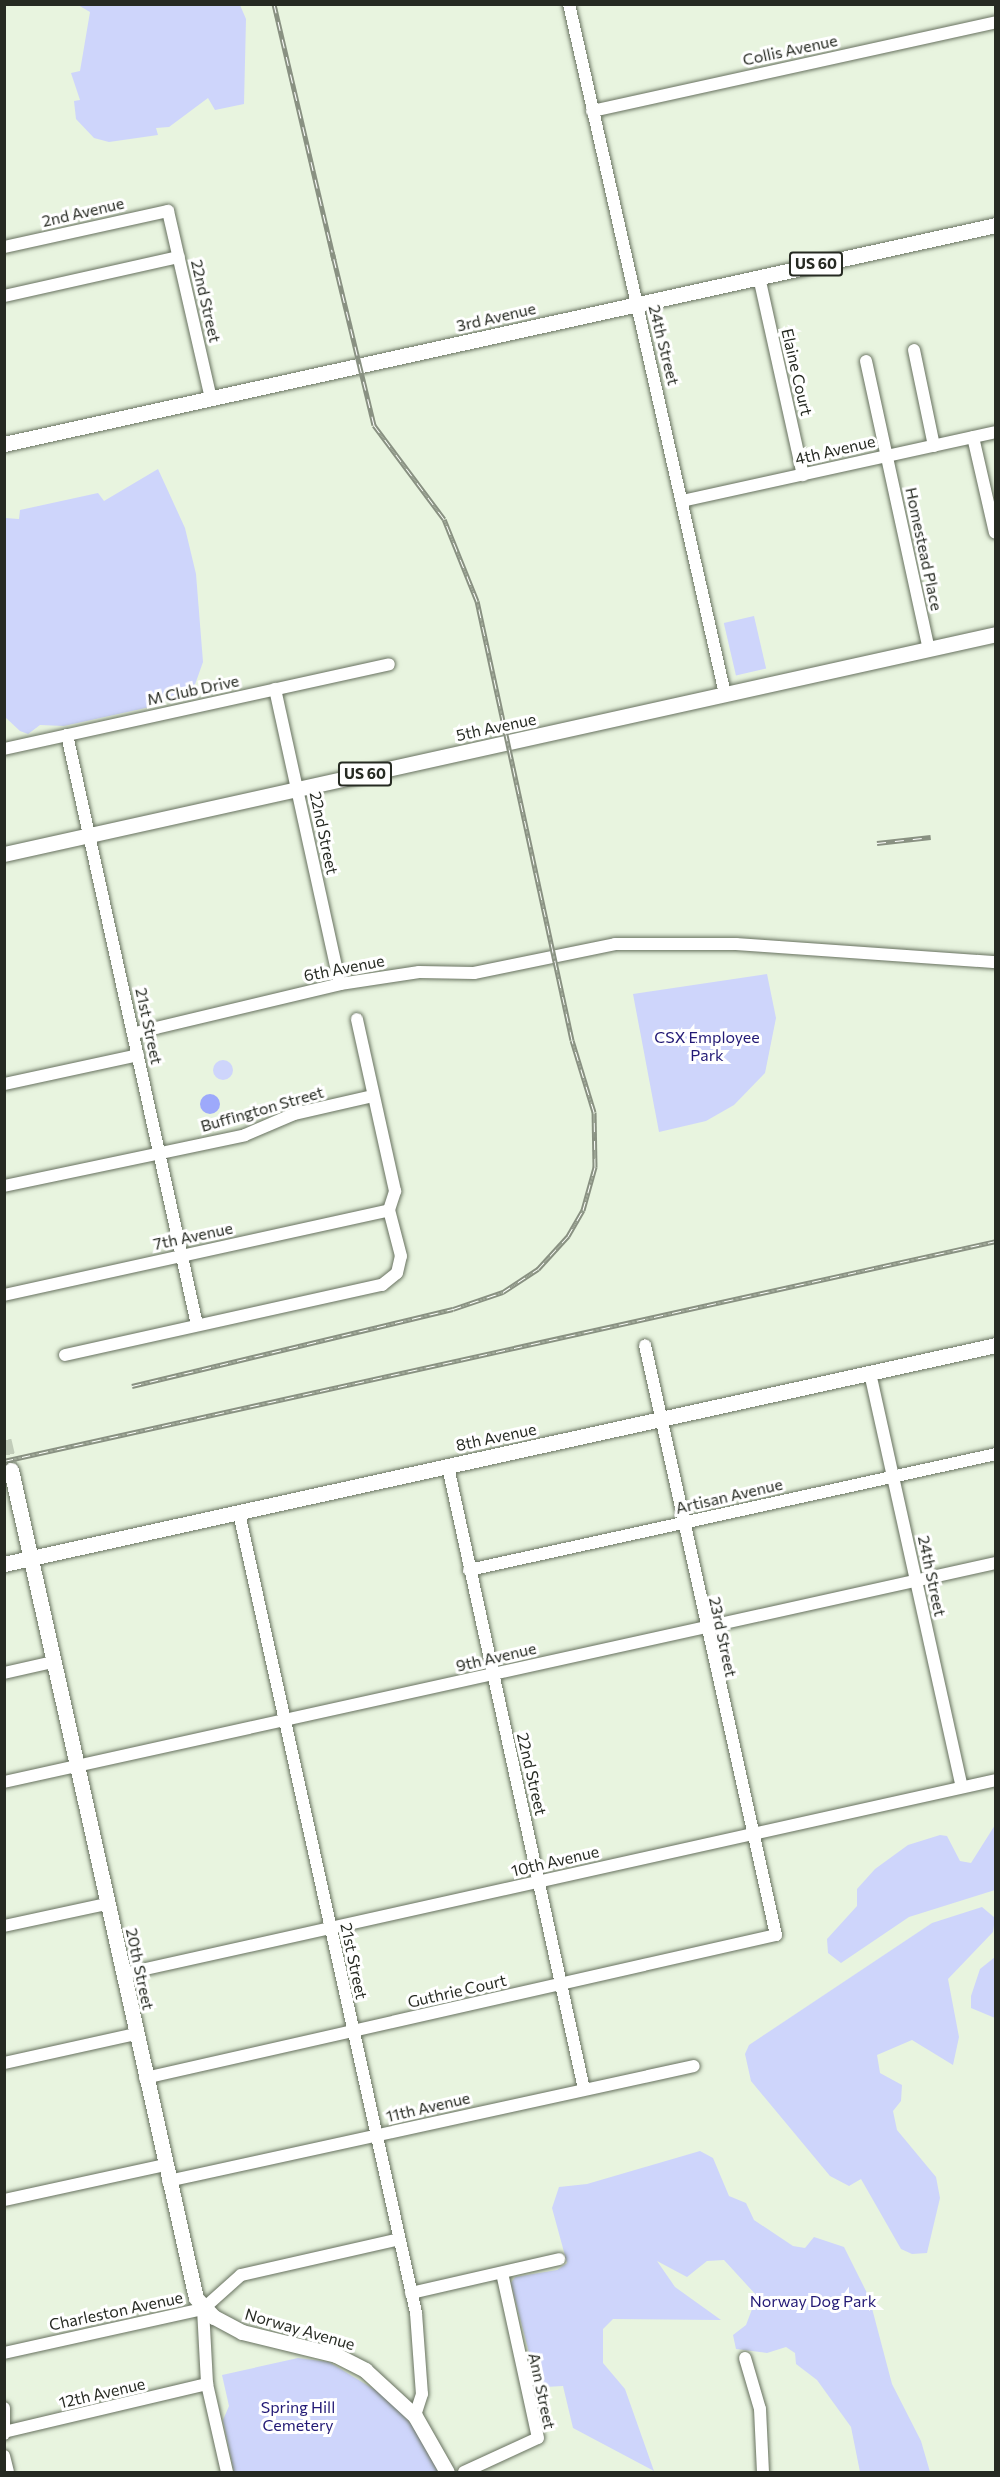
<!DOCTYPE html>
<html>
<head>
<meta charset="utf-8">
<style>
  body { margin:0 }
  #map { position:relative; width:1000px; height:2477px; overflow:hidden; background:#e8f4df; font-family:Commissioner,sans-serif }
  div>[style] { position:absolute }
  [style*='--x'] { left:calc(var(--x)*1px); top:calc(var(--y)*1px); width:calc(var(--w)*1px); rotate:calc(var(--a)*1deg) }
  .green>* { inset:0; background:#ced5fb; transform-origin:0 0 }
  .round { border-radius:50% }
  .water>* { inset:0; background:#9da9fb }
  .major-tunnel>* { height:15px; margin-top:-7.5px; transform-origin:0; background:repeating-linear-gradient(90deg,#c1ccb9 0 15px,transparent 0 23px) }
  .roads { filter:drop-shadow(0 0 2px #67715f) drop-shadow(0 0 2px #67715f) }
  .minor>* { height:12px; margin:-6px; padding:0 6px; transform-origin:6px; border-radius:6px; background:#fff }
  .major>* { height:15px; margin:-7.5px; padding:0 7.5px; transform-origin:7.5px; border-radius:7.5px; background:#fff }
  .rail>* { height:5px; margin-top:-2.5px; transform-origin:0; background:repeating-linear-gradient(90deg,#fff 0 9px,#899182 0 18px); box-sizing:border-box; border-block:2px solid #899182 }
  span { translate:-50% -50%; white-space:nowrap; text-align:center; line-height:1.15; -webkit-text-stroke:6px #fff; paint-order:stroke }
  .shield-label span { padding:2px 4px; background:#fff; border:2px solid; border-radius:4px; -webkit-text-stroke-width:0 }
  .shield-label { font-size:15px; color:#262a22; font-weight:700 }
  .street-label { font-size:16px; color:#262a22 }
  .park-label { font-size:16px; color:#221975 }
  .frame { position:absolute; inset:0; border:6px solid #262a22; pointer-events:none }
</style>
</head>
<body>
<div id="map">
  <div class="green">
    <i style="clip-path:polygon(78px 5px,240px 5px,246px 19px,244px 104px,215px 110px,208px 98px,169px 127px,156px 128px,158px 135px,109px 142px,94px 138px,76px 119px,74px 101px,80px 100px,71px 73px,80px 71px,90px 12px)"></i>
    <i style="clip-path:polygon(158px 469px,185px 528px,196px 574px,203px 662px,192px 693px,187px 700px,173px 696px,150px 707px,64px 726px,40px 725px,28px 734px,20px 731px,5px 717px,5px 518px,19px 519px,20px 510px,98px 493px,104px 501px)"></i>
    <i style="left:754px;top:616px;width:54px;height:31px;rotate:77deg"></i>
    <i style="clip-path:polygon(767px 974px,776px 1018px,765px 1073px,734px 1105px,706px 1121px,659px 1132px,633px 994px)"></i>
    <i class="round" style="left:213px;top:1060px;width:20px;height:20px"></i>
    <i style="clip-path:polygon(995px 1825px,995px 1890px,909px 1917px,841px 1963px,828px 1953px,827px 1939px,857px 1906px,857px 1889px,875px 1869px,908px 1845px,940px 1835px,947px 1836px,960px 1861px,971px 1863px)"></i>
    <i style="clip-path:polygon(982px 1907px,995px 1918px,993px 1932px,948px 1979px,959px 2037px,953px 2065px,912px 2040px,877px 2055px,880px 2073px,902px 2085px,901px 2101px,893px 2111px,897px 2130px,936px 2177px,940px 2198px,927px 2253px,912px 2254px,901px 2249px,861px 2179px,849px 2186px,830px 2176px,751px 2081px,745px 2054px,749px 2045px,932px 1923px)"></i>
    <i style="clip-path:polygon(995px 1957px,995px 2018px,971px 2008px,971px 1996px,980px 1969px)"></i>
    <i style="clip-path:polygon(700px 2151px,713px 2158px,729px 2196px,746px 2203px,754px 2220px,793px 2246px,805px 2248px,814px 2237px,844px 2247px,869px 2297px,892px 2384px,921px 2441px,930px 2472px,860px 2472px,851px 2427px,817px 2380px,796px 2364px,795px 2353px,786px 2347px,767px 2353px,736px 2349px,733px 2335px,746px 2325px,757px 2296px,724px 2260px,707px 2261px,687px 2277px,657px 2261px,675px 2287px,721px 2320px,613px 2319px,603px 2329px,603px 2363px,625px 2389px,654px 2471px,573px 2428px,563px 2386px,545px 2387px,535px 2376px,511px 2283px,515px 2277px,557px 2270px,567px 2263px,552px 2208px,559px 2187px,587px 2184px)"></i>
    <i style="clip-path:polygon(298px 2358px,329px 2362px,390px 2399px,421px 2436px,438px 2472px,234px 2472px,223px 2420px,229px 2406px,222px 2375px)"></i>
  </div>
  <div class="water">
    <i class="round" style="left:200px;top:1094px;width:20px;height:20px"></i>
  </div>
  <div class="major-tunnel">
    <i style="--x:4;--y:1440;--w:31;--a:77"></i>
  </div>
  <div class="roads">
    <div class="minor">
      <i style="--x:569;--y:4;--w:707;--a:77.26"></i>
      <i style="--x:592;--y:111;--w:414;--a:-12.4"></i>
      <i style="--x:4;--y:247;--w:168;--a:-12.4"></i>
      <i style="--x:168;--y:211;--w:193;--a:77.1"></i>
      <i style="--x:759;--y:277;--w:203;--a:77.5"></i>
      <i style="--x:4;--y:296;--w:179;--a:-12.6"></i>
      <i style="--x:914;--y:350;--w:98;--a:78.2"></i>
      <i style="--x:866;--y:361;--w:295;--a:77.7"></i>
      <i style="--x:973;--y:437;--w:98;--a:77.1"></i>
      <i style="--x:682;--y:501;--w:321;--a:-12.4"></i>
      <i style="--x:275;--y:689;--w:302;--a:77.6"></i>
      <i style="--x:67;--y:735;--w:604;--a:77.57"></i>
      <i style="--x:4;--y:749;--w:394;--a:-12.4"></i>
      <i style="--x:135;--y:1033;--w:211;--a:-13.4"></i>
      <i style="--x:340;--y:984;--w:80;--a:-8.6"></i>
      <i style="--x:419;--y:972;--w:55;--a:1"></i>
      <i style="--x:474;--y:973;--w:144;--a:-11.6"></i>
      <i style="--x:615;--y:944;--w:121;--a:0"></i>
      <i style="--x:736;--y:944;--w:261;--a:4"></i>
      <i style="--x:4;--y:1084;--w:137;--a:-12.2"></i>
      <i style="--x:4;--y:1186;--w:246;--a:-11.9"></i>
      <i style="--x:245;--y:1135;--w:53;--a:-23.2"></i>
      <i style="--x:294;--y:1114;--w:81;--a:-12.8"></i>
      <i style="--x:4;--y:1295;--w:394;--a:-12.4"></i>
      <i style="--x:65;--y:1355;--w:325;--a:-12.5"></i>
      <i style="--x:382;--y:1285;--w:19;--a:-39"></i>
      <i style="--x:397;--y:1273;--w:17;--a:-77"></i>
      <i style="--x:401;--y:1256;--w:48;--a:-104.6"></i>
      <i style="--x:389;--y:1210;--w:20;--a:-72"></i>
      <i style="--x:395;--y:1191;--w:176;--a:-102.5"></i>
      <i style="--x:870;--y:1373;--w:424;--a:77.5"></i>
      <i style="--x:448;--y:1467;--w:637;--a:77.67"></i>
      <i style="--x:239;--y:1513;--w:819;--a:77.52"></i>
      <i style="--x:416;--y:2313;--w:81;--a:85.8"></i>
      <i style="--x:422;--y:2394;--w:23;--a:108"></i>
      <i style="--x:469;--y:1570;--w:540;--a:-12.41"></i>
      <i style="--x:4;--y:1673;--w:50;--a:-12.7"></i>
      <i style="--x:4;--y:1782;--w:1016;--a:-12.45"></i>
      <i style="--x:4;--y:1926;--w:105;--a:-12.1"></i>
      <i style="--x:123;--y:1974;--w:894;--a:-12.53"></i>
      <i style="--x:4;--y:2063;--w:135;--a:-12.4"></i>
      <i style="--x:145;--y:2078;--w:647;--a:-12.77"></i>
      <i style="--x:776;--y:1935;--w:604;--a:-102.52"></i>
      <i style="--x:168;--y:2181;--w:538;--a:-12.33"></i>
      <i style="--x:4;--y:2200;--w:164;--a:-12.3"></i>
      <i style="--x:411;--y:2293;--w:152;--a:-12.9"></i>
      <i style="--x:203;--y:2309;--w:75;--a:86.9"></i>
      <i style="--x:207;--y:2384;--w:90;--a:77.2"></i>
      <i style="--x:4;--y:2353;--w:204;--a:-12.5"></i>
      <i style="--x:203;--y:2309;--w:51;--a:-41.8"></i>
      <i style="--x:241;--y:2275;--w:162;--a:-12.8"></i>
      <i style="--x:745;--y:2358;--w:53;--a:73.6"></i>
      <i style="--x:760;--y:2409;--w:63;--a:87.3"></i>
      <i style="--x:4;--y:2408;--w:26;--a:90"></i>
      <i style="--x:4;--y:2432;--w:209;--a:-13.3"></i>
      <i style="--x:4;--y:2456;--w:16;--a:76"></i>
      <i style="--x:464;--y:2472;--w:81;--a:-24.7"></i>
      <i style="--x:538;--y:2438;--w:169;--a:-102.3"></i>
    </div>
    <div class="major">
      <i style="--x:4;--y:444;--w:1016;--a:-12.45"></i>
      <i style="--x:4;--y:854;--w:1016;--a:-12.5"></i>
      <i style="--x:11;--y:1470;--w:848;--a:77.41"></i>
      <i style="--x:196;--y:2298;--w:26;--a:47"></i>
      <i style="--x:214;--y:2317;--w:32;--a:28"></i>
      <i style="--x:242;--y:2332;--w:97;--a:13.7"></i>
      <i style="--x:336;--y:2355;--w:33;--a:27"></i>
      <i style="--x:365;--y:2370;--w:68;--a:42.6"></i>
      <i style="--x:415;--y:2416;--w:64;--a:60.3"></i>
      <i style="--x:4;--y:1564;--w:1016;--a:-12.45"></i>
    </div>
  </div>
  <div class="rail">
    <i style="--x:274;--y:4;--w:263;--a:76.8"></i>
    <i style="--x:877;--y:843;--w:54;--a:-6.3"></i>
    <i style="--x:132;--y:1386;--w:330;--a:-13.5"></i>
    <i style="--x:453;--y:1309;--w:53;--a:-18.8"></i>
    <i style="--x:503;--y:1292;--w:42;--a:-33.3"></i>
    <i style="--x:538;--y:1269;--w:45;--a:-47.7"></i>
    <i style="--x:568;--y:1236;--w:30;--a:-60"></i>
    <i style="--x:583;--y:1210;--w:45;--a:-74.4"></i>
    <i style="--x:595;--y:1167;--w:55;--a:-91"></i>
    <i style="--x:594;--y:1112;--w:75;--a:-107"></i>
    <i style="--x:572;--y:1040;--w:449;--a:-102.2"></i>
    <i style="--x:477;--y:601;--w:88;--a:-111.9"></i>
    <i style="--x:444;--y:519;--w:117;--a:-126.7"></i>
    <i style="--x:374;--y:425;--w:178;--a:-103.6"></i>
    <i style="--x:4;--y:1461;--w:1016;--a:-12.5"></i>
  </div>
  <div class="shield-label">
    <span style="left:816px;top:264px">US 60</span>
    <span style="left:365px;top:774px">US 60</span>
  </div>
  <div class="street-label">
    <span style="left:790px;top:50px;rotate:-12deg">Collis Avenue</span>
    <span style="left:83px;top:212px;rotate:-13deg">2nd Avenue</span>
    <span style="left:206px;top:301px;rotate:77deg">22nd Street</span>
    <span style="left:496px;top:317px;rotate:-13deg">3rd Avenue</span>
    <span style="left:664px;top:345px;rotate:76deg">24th Street</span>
    <span style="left:797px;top:372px;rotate:77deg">Elaine Court</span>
    <span style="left:835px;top:450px;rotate:-13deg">4th Avenue</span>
    <span style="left:924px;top:549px;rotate:78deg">Homestead Place</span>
    <span style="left:193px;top:690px;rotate:-12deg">M Club Drive</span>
    <span style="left:496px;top:727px;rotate:-12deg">5th Avenue</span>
    <span style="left:324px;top:833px;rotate:78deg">22nd Street</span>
    <span style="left:344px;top:968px;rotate:-11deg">6th Avenue</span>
    <span style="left:149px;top:1026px;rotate:78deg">21st Street</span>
    <span style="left:262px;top:1109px;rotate:-16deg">Buffington Street</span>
    <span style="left:193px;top:1236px;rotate:-12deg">7th Avenue</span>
    <span style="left:496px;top:1437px;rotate:-12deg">8th Avenue</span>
    <span style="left:729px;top:1496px;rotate:-13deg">Artisan Avenue</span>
    <span style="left:932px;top:1576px;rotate:78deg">24th Street</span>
    <span style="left:723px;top:1637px;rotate:78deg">23rd Street</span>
    <span style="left:496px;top:1657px;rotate:-13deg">9th Avenue</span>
    <span style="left:532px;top:1774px;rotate:77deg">22nd Street</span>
    <span style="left:555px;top:1861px;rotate:-13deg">10th Avenue</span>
    <span style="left:354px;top:1961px;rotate:78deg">21st Street</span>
    <span style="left:140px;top:1969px;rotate:78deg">20th Street</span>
    <span style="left:457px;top:1991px;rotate:-13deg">Guthrie Court</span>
    <span style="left:428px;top:2107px;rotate:-13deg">11th Avenue</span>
    <span style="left:116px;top:2311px;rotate:-12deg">Charleston Avenue</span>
    <span style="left:300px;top:2329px;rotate:16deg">Norway Avenue</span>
    <span style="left:542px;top:2391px;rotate:78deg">Ann Street</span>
    <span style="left:102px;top:2393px;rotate:-13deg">12th Avenue</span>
  </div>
  <div class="park-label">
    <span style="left:707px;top:1046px">CSX Employee<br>Park</span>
    <span style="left:813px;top:2301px">Norway Dog Park</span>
    <span style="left:298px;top:2416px">Spring Hill<br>Cemetery</span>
  </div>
  <div class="frame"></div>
</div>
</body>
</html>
